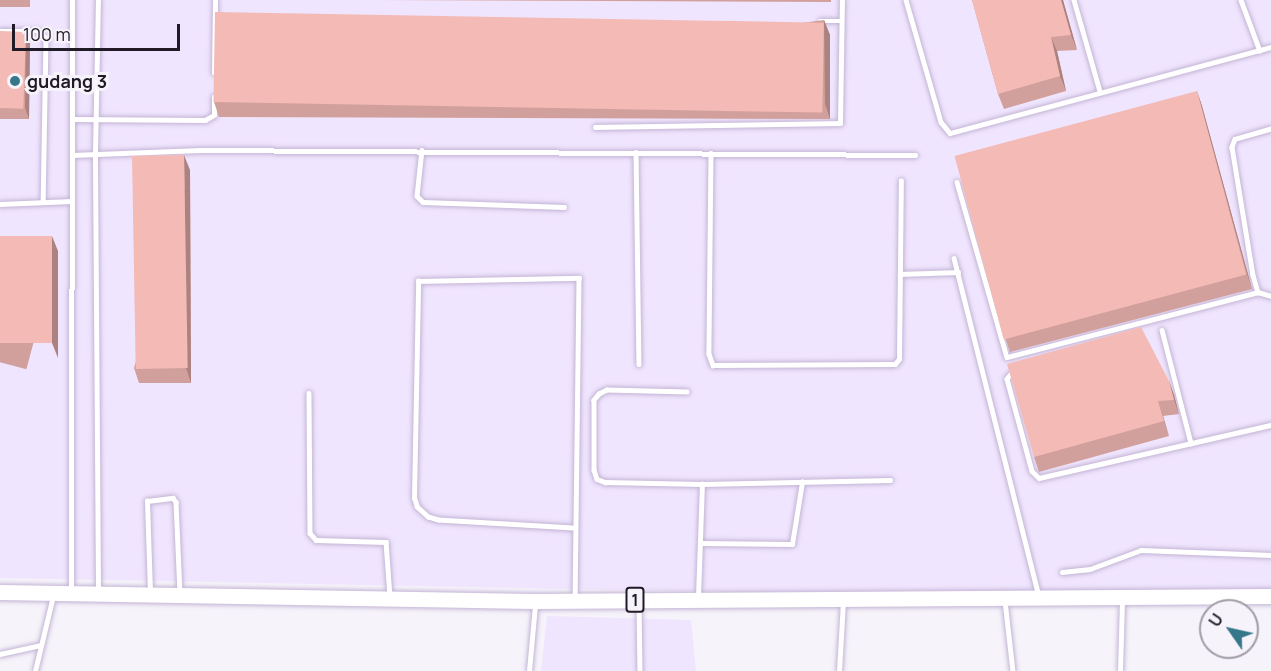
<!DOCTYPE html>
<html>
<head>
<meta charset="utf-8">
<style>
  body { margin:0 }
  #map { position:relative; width:1271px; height:671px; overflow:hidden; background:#f6f3fa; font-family:Manrope,sans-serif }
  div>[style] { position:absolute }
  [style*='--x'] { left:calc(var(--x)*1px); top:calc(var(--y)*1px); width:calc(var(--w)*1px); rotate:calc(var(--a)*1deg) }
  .built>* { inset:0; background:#f0e5fe }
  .roads { filter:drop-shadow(0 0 2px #c3b5d5) drop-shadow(0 0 2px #c3b5d5) }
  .service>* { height:4.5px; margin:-2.25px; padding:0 2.25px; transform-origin:2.25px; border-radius:2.25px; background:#fff }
  .trunk>* { height:15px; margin:-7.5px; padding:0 7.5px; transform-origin:7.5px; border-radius:7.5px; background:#fff }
  .wall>* { inset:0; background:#d2a09c; transform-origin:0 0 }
  .shaded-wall>* { inset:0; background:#ab827f }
  .building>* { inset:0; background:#f4bab5; transform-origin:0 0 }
  .dots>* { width:16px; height:16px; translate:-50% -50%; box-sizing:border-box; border:3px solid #f6f3fa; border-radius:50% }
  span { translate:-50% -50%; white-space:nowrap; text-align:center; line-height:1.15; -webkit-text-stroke:6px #f6f3fa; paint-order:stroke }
  .shield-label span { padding:2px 4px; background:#f6f3fa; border:2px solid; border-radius:4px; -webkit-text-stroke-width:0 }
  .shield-label { font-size:16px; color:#201b27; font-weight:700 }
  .poi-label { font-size:18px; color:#201b27; font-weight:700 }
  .left { translate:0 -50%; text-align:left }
  .north { position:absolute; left:1199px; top:599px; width:60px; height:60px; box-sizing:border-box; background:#f6f3fa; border:2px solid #a09da6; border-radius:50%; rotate:304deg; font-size:16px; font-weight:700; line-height:24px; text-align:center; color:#201b27 }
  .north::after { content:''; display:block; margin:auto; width:21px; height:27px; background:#36778a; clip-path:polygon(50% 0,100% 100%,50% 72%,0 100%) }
  .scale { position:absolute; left:12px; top:24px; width:168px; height:27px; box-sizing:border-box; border:3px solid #201b27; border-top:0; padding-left:8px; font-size:18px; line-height:21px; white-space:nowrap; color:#201b27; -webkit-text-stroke:4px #f6f3fa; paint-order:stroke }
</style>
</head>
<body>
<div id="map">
  <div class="built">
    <i style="clip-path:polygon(0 0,1271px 0,1271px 589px,1053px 598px,0 578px)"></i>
    <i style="clip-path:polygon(547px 616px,691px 620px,696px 671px,541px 671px)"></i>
  </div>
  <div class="roads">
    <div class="service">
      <i style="--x:906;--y:0;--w:127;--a:74"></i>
      <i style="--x:941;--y:122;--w:14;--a:51"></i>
      <i style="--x:950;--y:133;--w:332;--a:-15"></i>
      <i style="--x:1074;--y:0;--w:95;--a:74.1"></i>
      <i style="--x:1241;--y:0;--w:54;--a:69.6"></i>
      <i style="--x:820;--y:21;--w:22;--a:0"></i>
      <i style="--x:0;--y:31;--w:38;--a:0"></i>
      <i style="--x:38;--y:31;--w:11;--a:41"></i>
      <i style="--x:46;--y:38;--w:164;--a:91"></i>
      <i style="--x:214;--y:73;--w:73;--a:-89.2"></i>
      <i style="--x:72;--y:119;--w:133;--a:0.4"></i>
      <i style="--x:205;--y:120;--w:10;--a:-29"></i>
      <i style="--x:214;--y:115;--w:18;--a:-90"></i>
      <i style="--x:595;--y:127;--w:245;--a:-0.9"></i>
      <i style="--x:840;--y:123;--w:123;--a:-89.1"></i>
      <i style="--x:1271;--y:129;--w:37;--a:164"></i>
      <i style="--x:1235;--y:139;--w:9;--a:111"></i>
      <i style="--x:1232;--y:147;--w:130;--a:80.7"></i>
      <i style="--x:1253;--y:275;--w:18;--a:74"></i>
      <i style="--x:1258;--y:292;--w:14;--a:17"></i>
      <i style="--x:422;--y:150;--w:46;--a:96.2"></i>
      <i style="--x:417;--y:196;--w:8;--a:45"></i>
      <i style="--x:423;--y:202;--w:141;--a:2"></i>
      <i style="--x:636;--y:152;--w:212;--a:89.2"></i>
      <i style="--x:711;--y:153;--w:201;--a:90.6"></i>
      <i style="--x:709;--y:354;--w:12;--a:70"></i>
      <i style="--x:713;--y:365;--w:182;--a:-0.3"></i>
      <i style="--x:895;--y:364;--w:6;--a:-51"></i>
      <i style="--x:899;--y:359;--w:178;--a:-89.4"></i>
      <i style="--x:72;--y:155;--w:128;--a:-2.2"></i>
      <i style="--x:200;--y:150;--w:715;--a:0.4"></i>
      <i style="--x:957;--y:182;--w:182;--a:74.1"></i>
      <i style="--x:1007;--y:357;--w:259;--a:-14.5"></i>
      <i style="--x:0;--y:204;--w:72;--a:-2.4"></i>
      <i style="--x:954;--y:258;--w:349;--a:75.9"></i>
      <i style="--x:900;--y:274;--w:58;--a:-2"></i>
      <i style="--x:1162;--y:330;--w:117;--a:75.6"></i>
      <i style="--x:1013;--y:372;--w:9;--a:131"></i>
      <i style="--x:1007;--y:379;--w:95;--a:74.8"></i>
      <i style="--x:1032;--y:471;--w:10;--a:45"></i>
      <i style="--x:1039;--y:478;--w:238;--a:-12.9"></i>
      <i style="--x:687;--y:392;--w:80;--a:-178.6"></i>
      <i style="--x:607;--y:390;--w:9;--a:153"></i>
      <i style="--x:599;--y:394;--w:8;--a:130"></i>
      <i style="--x:594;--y:400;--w:70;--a:90"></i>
      <i style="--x:594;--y:470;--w:9;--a:72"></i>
      <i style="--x:597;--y:479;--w:9;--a:21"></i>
      <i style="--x:605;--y:482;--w:97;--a:1.2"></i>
      <i style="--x:309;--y:393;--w:140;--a:89.6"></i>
      <i style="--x:310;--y:533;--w:9;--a:49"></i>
      <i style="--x:316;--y:540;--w:70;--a:1.6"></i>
      <i style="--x:386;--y:542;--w:54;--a:85.8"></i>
      <i style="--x:573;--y:528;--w:135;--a:-176.6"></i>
      <i style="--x:438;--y:520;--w:10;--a:-163"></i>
      <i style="--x:428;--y:517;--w:15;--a:-138"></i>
      <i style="--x:417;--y:507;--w:9;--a:-108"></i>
      <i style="--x:414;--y:498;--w:217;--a:-88.9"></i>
      <i style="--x:418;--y:281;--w:161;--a:-1.1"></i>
      <i style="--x:579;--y:278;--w:321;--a:90.7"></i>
      <i style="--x:700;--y:543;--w:92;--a:0.6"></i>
      <i style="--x:792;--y:544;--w:63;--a:-80.8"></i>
      <i style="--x:1062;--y:572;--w:28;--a:-6"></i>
      <i style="--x:1090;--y:569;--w:54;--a:-20.4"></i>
      <i style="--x:1141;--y:550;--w:130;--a:2.2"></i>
      <i style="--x:71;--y:591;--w:591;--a:-89.9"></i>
      <i style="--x:98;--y:591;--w:438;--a:-90.4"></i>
      <i style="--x:95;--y:153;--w:153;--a:-88.9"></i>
      <i style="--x:150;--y:592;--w:91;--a:-91.9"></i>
      <i style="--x:147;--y:501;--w:26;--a:-7"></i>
      <i style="--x:173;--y:498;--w:5;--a:53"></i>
      <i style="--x:176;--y:502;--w:91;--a:87.5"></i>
      <i style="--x:698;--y:597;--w:113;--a:-88"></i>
      <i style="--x:702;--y:484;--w:188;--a:-1.2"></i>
      <i style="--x:1005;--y:601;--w:70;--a:83.5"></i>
      <i style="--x:639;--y:602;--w:69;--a:89.2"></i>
      <i style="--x:0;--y:654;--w:42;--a:-12.4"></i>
      <i style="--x:35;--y:671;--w:77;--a:-76.5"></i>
      <i style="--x:529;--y:671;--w:66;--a:-84.8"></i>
      <i style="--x:839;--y:671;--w:69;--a:-86.7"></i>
      <i style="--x:1120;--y:671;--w:72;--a:-88.4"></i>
    </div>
    <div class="trunk">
      <i style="--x:0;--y:592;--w:535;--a:0.96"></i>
      <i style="--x:535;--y:601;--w:736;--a:-0.39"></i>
    </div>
  </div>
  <div class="wall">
    <i style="left:0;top:0;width:30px;height:7px"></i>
    <i style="clip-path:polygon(381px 0,831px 0,831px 2px)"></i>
    <i style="clip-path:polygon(972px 0,1063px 0,1077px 50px,1057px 51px,1066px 91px,1004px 109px,998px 94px)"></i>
    <i style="clip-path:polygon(824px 20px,830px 35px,830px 119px,219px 117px,214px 102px)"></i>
    <i style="clip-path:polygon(0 31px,30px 43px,29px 119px,0 119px)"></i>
    <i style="clip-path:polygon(1197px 91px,1202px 106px,1252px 289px,1010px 352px,1005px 337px)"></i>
    <i style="clip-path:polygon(190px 170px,191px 383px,139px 383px,134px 368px)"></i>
    <i style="left:0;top:236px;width:60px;height:122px;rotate:15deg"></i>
    <i style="clip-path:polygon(1169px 381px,1174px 395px,1179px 414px,1163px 416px,1169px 436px,1039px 472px,1034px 457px)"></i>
  </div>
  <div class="shaded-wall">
    <i style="clip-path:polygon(1061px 0,1063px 0,1077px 50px,1071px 35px)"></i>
    <i style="clip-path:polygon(824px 20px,830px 35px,830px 119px,825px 104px)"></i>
    <i style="clip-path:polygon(26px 32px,30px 43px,29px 119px,25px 108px)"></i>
    <i style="clip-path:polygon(1051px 37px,1057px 51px,1066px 91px,1060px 76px)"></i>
    <i style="clip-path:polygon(1197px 91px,1202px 106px,1252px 289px,1247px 274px)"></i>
    <i style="clip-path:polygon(184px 155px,190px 170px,191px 383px,186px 368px)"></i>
    <i style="clip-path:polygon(52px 236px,58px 251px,58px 358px,52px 343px)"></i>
    <i style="clip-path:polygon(1169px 381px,1174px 395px,1179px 414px,1174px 400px)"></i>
    <i style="clip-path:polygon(1158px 401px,1163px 416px,1169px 436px,1164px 421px)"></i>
  </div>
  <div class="building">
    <i style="clip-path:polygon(972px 0,1061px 0,1071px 35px,1051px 37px,1060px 76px,998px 94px)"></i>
    <i style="left:215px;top:12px;width:609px;height:90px;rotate:1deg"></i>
    <i style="left:0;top:31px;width:26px;height:77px;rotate:2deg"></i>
    <i style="left:1197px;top:91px;width:190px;height:251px;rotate:75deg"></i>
    <i style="left:184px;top:155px;width:213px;height:52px;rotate:89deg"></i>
    <i style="left:0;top:236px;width:52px;height:107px"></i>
    <i style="clip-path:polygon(1141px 327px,1169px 381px,1174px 400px,1158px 401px,1164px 421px,1034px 457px,1007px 364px)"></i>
  </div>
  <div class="dots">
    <i style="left:15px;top:81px;background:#36778a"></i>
  </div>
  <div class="shield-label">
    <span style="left:635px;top:600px">1</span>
  </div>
  <div class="poi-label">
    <span class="left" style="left:27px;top:81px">gudang 3</span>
  </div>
  <div class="north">U</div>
  <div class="scale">100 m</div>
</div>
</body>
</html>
